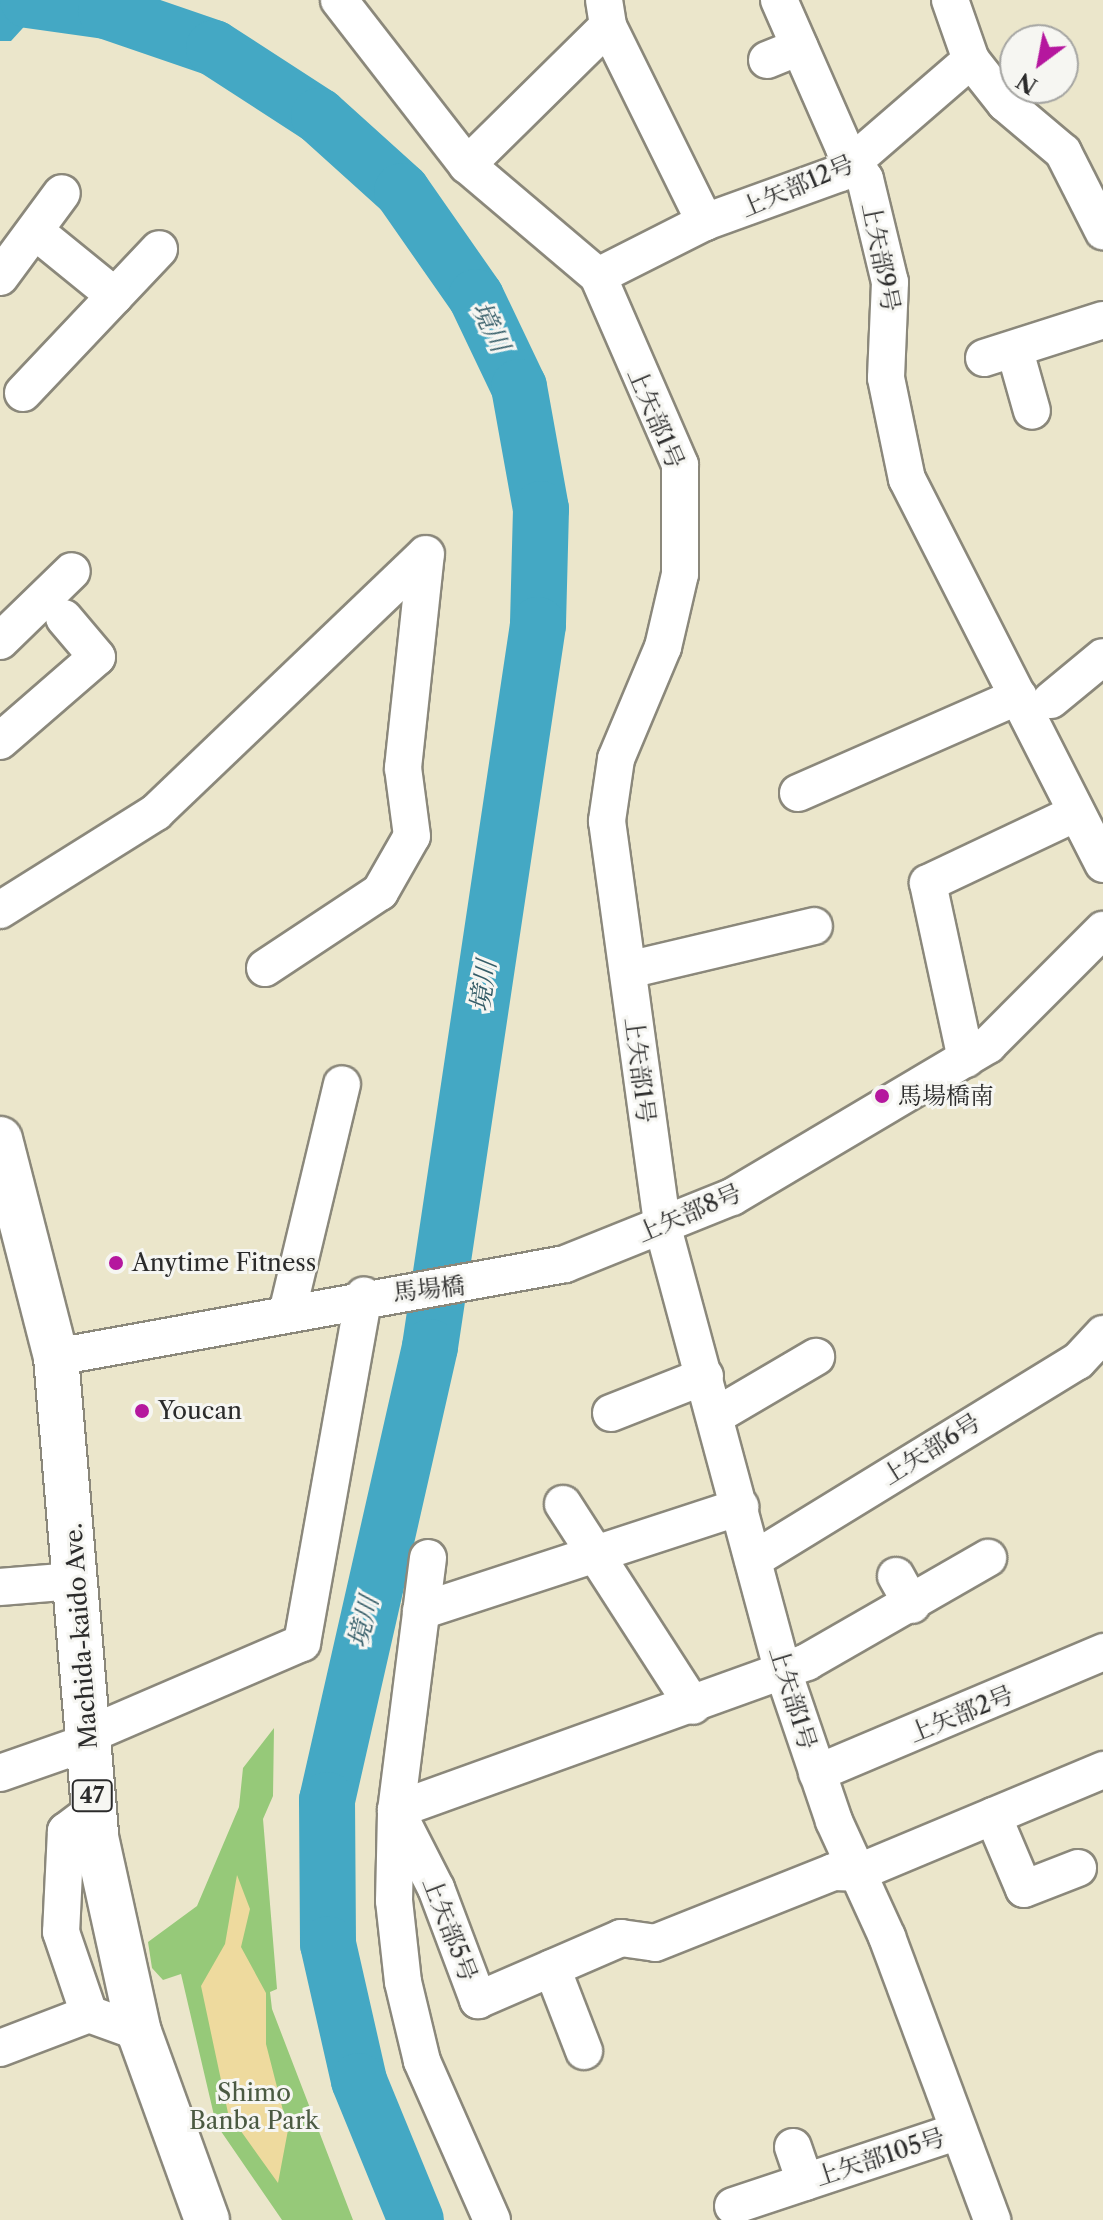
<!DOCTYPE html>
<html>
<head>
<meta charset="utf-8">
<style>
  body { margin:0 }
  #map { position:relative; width:1103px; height:2220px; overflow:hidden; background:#ebe6cb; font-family:"Libre Caslon Text","Noto Serif JP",serif }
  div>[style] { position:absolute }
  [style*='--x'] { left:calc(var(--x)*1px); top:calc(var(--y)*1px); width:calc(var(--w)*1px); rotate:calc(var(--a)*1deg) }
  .green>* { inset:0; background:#96c979 }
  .sand>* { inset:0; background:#eeda9e }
  .water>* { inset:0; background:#44a8c4 }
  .river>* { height:56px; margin:-28px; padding:0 28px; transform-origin:28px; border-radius:28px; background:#44a8c4 }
  .roads { filter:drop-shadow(2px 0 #8b887b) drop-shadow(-2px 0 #8b887b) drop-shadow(0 2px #8b887b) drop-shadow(0 -2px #8b887b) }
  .minor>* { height:36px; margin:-18px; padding:0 18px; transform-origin:18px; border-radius:18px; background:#fff }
  .major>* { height:44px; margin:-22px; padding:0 22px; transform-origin:22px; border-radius:22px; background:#fff }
  .dots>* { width:22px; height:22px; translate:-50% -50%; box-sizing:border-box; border:4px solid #f6f6f2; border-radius:50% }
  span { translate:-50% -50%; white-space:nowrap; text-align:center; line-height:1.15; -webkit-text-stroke:6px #f6f6f2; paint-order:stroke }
  .shield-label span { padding:2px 6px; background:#f6f6f2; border:2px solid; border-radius:6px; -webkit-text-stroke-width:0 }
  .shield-label { font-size:22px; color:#2b2b2b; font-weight:700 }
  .street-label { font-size:24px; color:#2b2b2b }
  .poi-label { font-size:24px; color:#2b2b2b }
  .left { translate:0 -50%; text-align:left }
  .park-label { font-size:24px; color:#4b5a42 }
  .water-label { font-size:26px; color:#355d68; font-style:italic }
  .north { position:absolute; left:999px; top:24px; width:80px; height:80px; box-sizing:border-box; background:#f6f6f2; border:2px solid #a5a5a2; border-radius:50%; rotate:212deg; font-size:22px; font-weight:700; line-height:32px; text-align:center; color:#2b2b2b }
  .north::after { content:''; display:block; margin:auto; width:28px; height:36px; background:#b5179e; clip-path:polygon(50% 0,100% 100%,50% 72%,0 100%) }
</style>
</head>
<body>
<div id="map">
  <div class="green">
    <i style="clip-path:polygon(274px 1728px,273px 1796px,263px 1819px,277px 1989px,270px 1992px,272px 2009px,353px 2220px,282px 2220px,216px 2124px,181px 1974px,163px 1980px,152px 1968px,148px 1942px,197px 1906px,239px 1807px,243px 1768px)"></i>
  </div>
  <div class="sand">
    <i style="clip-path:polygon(237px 1875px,250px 1909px,241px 1947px,266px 1993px,266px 2044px,288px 2130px,278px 2183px,228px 2113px,201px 1986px,225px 1944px)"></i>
  </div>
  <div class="water">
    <i style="clip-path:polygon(0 0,68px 0,32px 18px,11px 41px,0 41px)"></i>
  </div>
  <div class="river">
    <i style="--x:28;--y:0;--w:79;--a:8"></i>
    <i style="--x:106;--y:11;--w:114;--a:18.9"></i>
    <i style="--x:214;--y:48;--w:125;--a:32.9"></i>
    <i style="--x:319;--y:116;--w:112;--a:42.1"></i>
    <i style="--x:402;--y:191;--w:129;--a:55.1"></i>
    <i style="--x:476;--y:297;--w:100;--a:64.5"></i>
    <i style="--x:519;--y:387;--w:124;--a:79.8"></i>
    <i style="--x:541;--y:509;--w:116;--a:91.5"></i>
    <i style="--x:538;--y:625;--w:730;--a:98.51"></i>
    <i style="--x:430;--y:1347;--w:465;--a:102.8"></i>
    <i style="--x:327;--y:1800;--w:144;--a:89.6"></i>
    <i style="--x:328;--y:1944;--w:140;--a:77.2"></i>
    <i style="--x:359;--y:2081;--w:150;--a:67.7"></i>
  </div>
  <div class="roads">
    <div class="minor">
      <i style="--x:339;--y:0;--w:209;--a:52.2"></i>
      <i style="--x:467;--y:165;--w:172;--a:40.3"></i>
      <i style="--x:598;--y:276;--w:206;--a:66.5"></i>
      <i style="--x:680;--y:465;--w:109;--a:90"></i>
      <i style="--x:680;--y:574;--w:75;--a:103.1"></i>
      <i style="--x:663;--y:647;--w:121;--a:112.8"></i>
      <i style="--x:616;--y:759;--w:63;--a:98.3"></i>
      <i style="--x:607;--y:821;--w:407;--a:82.2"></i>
      <i style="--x:662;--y:1224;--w:463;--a:74.9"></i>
      <i style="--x:783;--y:1671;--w:158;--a:71.2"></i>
      <i style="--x:834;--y:1821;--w:128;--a:65.4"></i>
      <i style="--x:887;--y:1937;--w:302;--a:69.6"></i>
      <i style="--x:604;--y:0;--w:26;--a:81"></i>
      <i style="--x:608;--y:26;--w:219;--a:63.7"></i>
      <i style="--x:779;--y:0;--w:162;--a:66.3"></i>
      <i style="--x:844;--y:148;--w:37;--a:56"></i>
      <i style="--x:865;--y:179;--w:106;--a:76.4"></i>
      <i style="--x:890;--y:282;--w:96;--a:92.4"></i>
      <i style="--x:886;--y:378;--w:103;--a:78.3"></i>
      <i style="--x:907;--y:479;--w:432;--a:63"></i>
      <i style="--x:950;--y:0;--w:64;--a:70.7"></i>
      <i style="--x:971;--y:60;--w:55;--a:51.7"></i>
      <i style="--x:1005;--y:103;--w:76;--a:40.2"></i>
      <i style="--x:1063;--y:152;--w:89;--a:63.1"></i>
      <i style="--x:767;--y:60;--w:35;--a:-22"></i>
      <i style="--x:467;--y:165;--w:198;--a:-44.6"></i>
      <i style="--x:35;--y:231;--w:103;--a:39.1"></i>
      <i style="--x:598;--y:276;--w:120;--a:-26.8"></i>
      <i style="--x:705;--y:222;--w:144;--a:-19.9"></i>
      <i style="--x:840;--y:173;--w:173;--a:-40.8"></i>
      <i style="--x:0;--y:277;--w:104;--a:-53.6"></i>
      <i style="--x:1015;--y:351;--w:62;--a:74.2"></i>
      <i style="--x:984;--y:358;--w:125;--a:-17.7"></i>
      <i style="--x:23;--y:393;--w:198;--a:-46.6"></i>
      <i style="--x:0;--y:641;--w:100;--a:-44.2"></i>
      <i style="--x:1051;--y:700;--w:67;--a:-39.6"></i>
      <i style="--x:0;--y:741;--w:128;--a:-40.9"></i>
      <i style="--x:97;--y:657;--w:51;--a:-130.2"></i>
      <i style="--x:798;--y:793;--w:241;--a:-23.7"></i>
      <i style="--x:0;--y:910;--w:184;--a:-32.1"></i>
      <i style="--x:156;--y:812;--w:373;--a:-43.7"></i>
      <i style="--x:265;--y:968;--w:138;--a:-33.5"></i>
      <i style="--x:380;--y:892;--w:64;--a:-60.3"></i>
      <i style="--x:412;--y:836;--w:69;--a:-97.5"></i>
      <i style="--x:403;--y:768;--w:215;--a:-83.9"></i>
      <i style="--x:628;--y:970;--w:191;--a:-13.3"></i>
      <i style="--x:966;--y:1059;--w:180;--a:-102.2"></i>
      <i style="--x:928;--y:883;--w:164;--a:-25.3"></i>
      <i style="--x:288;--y:1309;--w:231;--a:-76.5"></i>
      <i style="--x:56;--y:1357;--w:517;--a:-10.35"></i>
      <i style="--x:565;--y:1264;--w:180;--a:-21.9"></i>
      <i style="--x:732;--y:1197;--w:298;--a:-30.7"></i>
      <i style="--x:988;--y:1045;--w:163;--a:-45"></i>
      <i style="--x:611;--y:1413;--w:101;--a:-21.5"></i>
      <i style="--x:717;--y:1415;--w:115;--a:-30.4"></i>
      <i style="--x:563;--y:1504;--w:240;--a:57.2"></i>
      <i style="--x:428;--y:1558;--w:254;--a:97.2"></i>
      <i style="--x:396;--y:1810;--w:88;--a:62.9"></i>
      <i style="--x:436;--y:1888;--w:120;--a:69.4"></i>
      <i style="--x:478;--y:2000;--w:156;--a:-23.4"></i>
      <i style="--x:621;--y:1938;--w:34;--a:8"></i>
      <i style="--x:655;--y:1943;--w:192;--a:-21.7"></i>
      <i style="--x:833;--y:1872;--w:24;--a:2"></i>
      <i style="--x:857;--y:1873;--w:267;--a:-22.7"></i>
      <i style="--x:753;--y:1560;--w:381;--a:-31.5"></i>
      <i style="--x:1078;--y:1361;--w:37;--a:-47"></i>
      <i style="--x:896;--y:1576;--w:33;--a:61"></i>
      <i style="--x:0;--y:1587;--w:75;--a:-4.6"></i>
      <i style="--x:421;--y:1611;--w:336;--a:-18.1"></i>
      <i style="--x:88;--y:1735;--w:233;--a:-23.3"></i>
      <i style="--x:302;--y:1643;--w:353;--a:-79.9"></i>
      <i style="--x:0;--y:1773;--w:94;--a:-19.2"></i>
      <i style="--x:817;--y:1773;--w:311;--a:-22.9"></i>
      <i style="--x:93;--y:1811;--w:34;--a:143"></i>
      <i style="--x:66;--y:1831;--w:101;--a:92.8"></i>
      <i style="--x:61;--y:1932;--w:87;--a:71.1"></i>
      <i style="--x:89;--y:2014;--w:53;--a:19.8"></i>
      <i style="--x:993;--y:1816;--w:79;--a:67"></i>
      <i style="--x:1024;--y:1889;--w:58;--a:-21.3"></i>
      <i style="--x:552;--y:1968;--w:89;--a:68.9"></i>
      <i style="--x:0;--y:2048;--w:95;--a:-20.9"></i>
      <i style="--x:793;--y:2147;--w:37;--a:71"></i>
      <i style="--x:733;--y:2206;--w:235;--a:-18.4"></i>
      <i style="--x:492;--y:2220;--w:174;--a:-113.8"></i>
      <i style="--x:422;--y:2061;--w:81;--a:-103.5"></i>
      <i style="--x:403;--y:1982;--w:81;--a:-96.3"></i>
      <i style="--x:394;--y:1901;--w:91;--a:-88.7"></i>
      <i style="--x:396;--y:1810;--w:437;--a:-19.8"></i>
      <i style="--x:807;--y:1662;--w:209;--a:-29.9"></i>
    </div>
    <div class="major">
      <i style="--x:0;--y:1139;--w:225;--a:75.6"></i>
      <i style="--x:56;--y:1357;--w:482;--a:85.2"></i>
      <i style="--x:96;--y:1837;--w:200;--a:77.6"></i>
      <i style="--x:139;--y:2032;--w:200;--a:70.1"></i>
    </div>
  </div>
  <div class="dots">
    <i style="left:882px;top:1096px;background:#b5179e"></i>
    <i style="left:116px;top:1263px;background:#b5179e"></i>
    <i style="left:142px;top:1411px;background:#b5179e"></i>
  </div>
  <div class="shield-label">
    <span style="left:92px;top:1796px">47</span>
  </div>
  <div class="street-label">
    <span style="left:797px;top:186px;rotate:-23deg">上矢部12号</span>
    <span style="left:881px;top:257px;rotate:79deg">上矢部9号</span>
    <span style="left:656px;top:418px;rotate:67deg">上矢部1号</span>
    <span style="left:640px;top:1070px;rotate:83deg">上矢部1号</span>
    <span style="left:689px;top:1213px;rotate:-23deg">上矢部8号</span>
    <span style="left:429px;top:1289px;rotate:-6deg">馬場橋</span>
    <span style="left:931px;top:1449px;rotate:-32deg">上矢部6号</span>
    <span style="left:81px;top:1636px;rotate:-94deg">Machida-kaido Ave.</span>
    <span style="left:793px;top:1698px;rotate:73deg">上矢部1号</span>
    <span style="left:961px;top:1714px;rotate:-22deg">上矢部2号</span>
    <span style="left:450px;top:1929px;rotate:69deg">上矢部5号</span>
    <span style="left:880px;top:2157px;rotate:-18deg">上矢部105号</span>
  </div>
  <div class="poi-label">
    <span class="left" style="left:898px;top:1096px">馬場橋南</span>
    <span class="left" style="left:132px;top:1263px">Anytime Fitness</span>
    <span class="left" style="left:158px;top:1411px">Youcan</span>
  </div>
  <div class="park-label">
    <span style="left:254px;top:2107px">Shimo<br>Banba Park</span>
  </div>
  <div class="water-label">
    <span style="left:490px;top:327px;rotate:64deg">境川</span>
    <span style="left:484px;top:986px;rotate:-82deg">境川</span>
    <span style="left:364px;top:1622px;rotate:-76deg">境川</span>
  </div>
  <div class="north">N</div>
</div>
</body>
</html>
